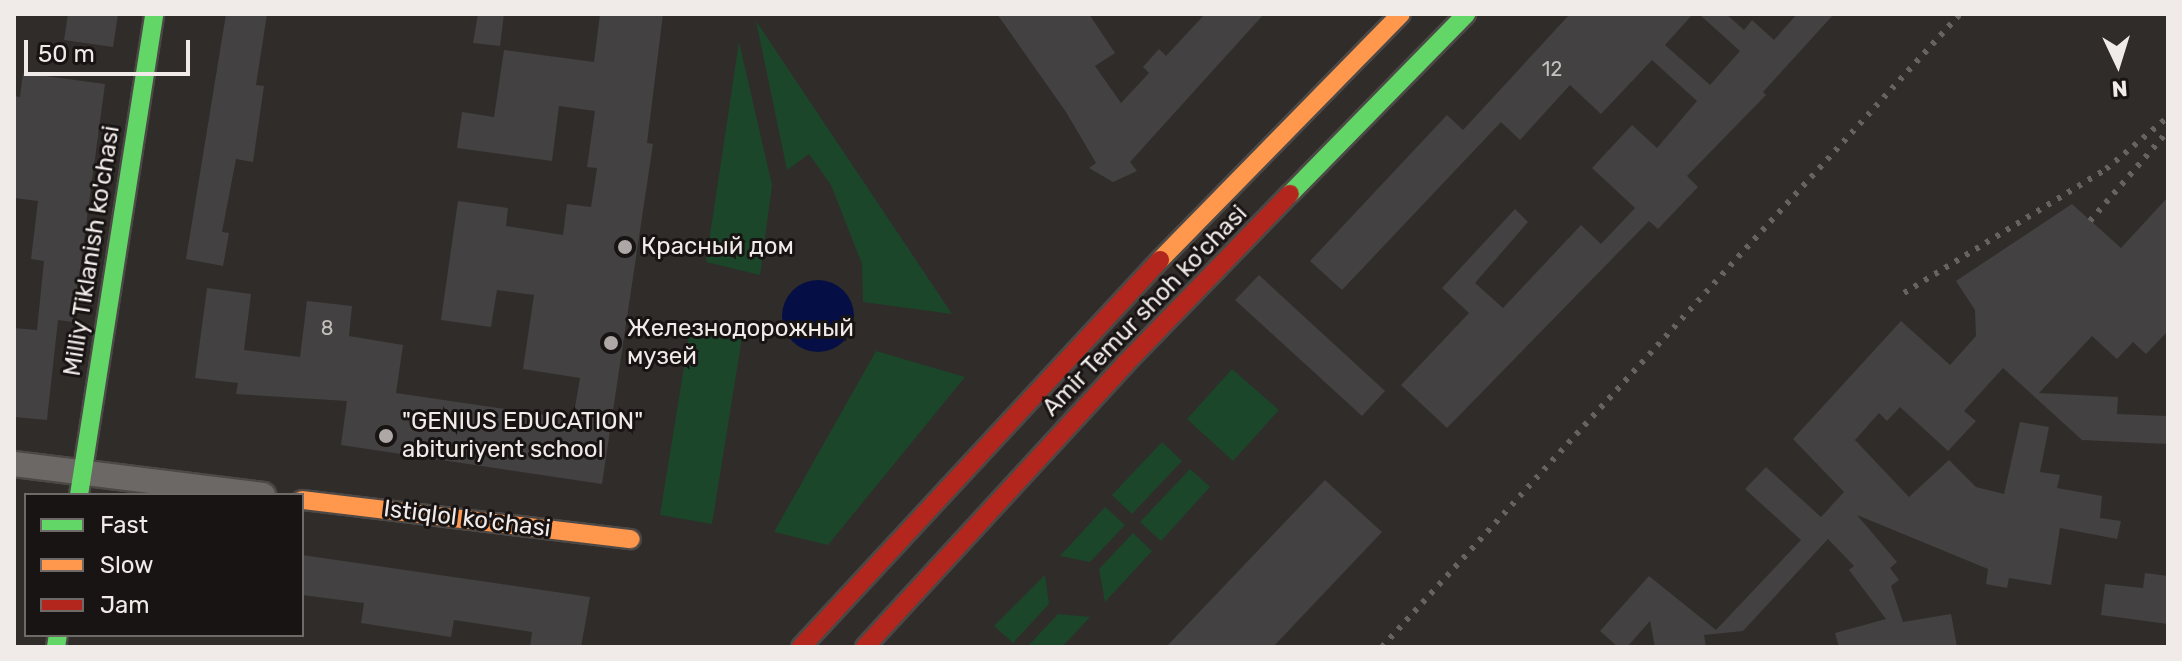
<!DOCTYPE html>
<html>
<head>
<meta charset="utf-8">
<style>
  body { margin:0 }
  #map { position:relative; width:2182px; height:661px; overflow:hidden; background:#302c2a; font-family:Rubik,sans-serif }
  div>[style] { position:absolute }
  [style*='--x'] { left:calc(var(--x)*1px); top:calc(var(--y)*1px); width:calc(var(--w)*1px); rotate:calc(var(--a)*1deg) }
  .green>* { inset:0; background:#1b462a }
  .water>* { inset:0; background:#050f45 }
  .round { border-radius:50% }
  .building>* { inset:0; background:#434141 }
  .roads { filter:drop-shadow(2px 0 #4b4846) drop-shadow(-2px 0 #4b4846) drop-shadow(0 2px #4b4846) drop-shadow(0 -2px #4b4846) }
  .street>* { height:24px; margin:-12px; padding:0 12px; transform-origin:12px; border-radius:12px; background:#6c6866 }
  .fast>* { height:18px; margin:-9px; padding:0 9px; transform-origin:9px; border-radius:9px; background:#63d668 }
  .slow>* { height:18px; margin:-9px; padding:0 9px; transform-origin:9px; border-radius:9px; background:#ff974d }
  .jam>* { height:18px; margin:-9px; padding:0 9px; transform-origin:9px; border-radius:9px; background:#b3261e }
  .rail>* { height:6px; margin-top:-3px; transform-origin:0; background:repeating-linear-gradient(90deg,#676361 0 4px,transparent 0 12px) }
  .dots>* { width:22px; height:22px; translate:-50% -50%; box-sizing:border-box; border:4px solid #181413; border-radius:50% }
  span { translate:-50% -50%; white-space:nowrap; text-align:center; line-height:1.15; -webkit-text-stroke:6px #181413; paint-order:stroke }
  .number-label { font-size:20px; color:#c5c0be }
  .number-label span { -webkit-text-stroke-width:0 }
  .poi-label { font-size:24px; color:#f0eae8 }
  .left { translate:0 -50%; text-align:left }
  .street-label { font-size:24px; color:#f0eae8 }
  .frame { position:absolute; inset:0; border:16px solid #f0eae8; pointer-events:none }
  .legend { position:absolute; left:24px; top:493px; width:280px; height:144px; box-sizing:border-box; background:#181413; border:2px solid #6e6a68; margin:0; padding:10px 14px; list-style:none; font-size:24px; color:#f0eae8 }
  .legend li { display:flex; align-items:center; gap:16px; height:40px }
  .legend b { width:40px; border:2px solid #6e6a68 }
  .north { position:absolute; left:2078px; top:24px; width:80px; height:80px; -webkit-text-stroke:6px #181413; paint-order:stroke; rotate:176deg; font-size:22px; font-weight:700; line-height:32px; text-align:center; color:#f0eae8 }
  .north::after { content:''; display:block; margin:auto; width:28px; height:36px; background:#f0eae8; clip-path:polygon(50% 0,100% 100%,50% 72%,0 100%) }
  .scale { position:absolute; left:24px; top:40px; width:166px; height:36px; box-sizing:border-box; border:4px solid #f0eae8; border-top:0; padding-left:10px; font-size:24px; line-height:28px; white-space:nowrap; color:#f0eae8; -webkit-text-stroke:6px #181413; paint-order:stroke }
</style>
</head>
<body>
<div id="map">
  <div class="green">
    <i style="clip-path:polygon(756px 21px,952px 314px,863px 302px,862px 264px,831px 185px,809px 154px,787px 170px)"></i>
    <i style="clip-path:polygon(739px 42px,772px 185px,760px 275px,706px 262px)"></i>
    <i style="clip-path:polygon(690px 330px,742px 338px,712px 524px,660px 515px)"></i>
    <i style="clip-path:polygon(876px 351px,965px 377px,828px 545px,774px 532px)"></i>
    <i style="clip-path:polygon(1232px 369px,1279px 410px,1233px 461px,1187px 419px)"></i>
    <i style="clip-path:polygon(1162px 442px,1182px 461px,1132px 514px,1112px 495px)"></i>
    <i style="clip-path:polygon(1190px 469px,1210px 487px,1161px 541px,1140px 522px)"></i>
    <i style="clip-path:polygon(1105px 507px,1125px 525px,1090px 562px,1060px 556px)"></i>
    <i style="clip-path:polygon(1133px 533px,1152px 551px,1105px 602px,1099px 569px)"></i>
    <i style="clip-path:polygon(1045px 575px,1049px 604px,1013px 643px,994px 626px)"></i>
    <i style="clip-path:polygon(1058px 614px,1090px 617px,1062px 647px,1027px 647px)"></i>
  </div>
  <div class="water">
    <i class="round" style="left:782px;top:280px;width:72px;height:72px"></i>
  </div>
  <div class="building">
    <i style="clip-path:polygon(68px 14px,118px 14px,113px 47px,64px 40px)"></i>
    <i style="clip-path:polygon(226px 14px,267px 14px,256px 85px,264px 86px,253px 162px,236px 159px,222px 232px,229px 233px,223px 266px,186px 259px)"></i>
    <i style="clip-path:polygon(478px 14px,504px 14px,500px 46px,473px 43px)"></i>
    <i style="clip-path:polygon(600px 14px,663px 14px,647px 143px,653px 144px,602px 484px,341px 445px,347px 401px,236px 394px,238px 383px,195px 378px,207px 288px,251px 294px,244px 350px,300px 357px,307px 301px,352px 306px,349px 336px,403px 345px,396px 393px,573px 419px,580px 378px,523px 369px,534px 295px,497px 290px,491px 327px,441px 320px,458px 201px,508px 208px,506px 226px,563px 235px,567px 204px,591px 207px,597px 168px,587px 167px,595px 111px,559px 106px,552px 161px,457px 148px,462px 112px,494px 117px,504px 50px,594px 62px)"></i>
    <i style="clip-path:polygon(997px 14px,1089px 14px,1115px 53px,1095px 66px,1121px 103px,1149px 73px,1143px 67px,1159px 49px,1166px 56px,1205px 14px,1264px 14px,1130px 162px,1137px 171px,1113px 182px,1089px 168px,1096px 163px,1066px 112px)"></i>
    <i style="clip-path:polygon(1570px 14px,1693px 14px,1665px 45px,1710px 85px,1740px 51px,1699px 14px,1726px 14px,1744px 30px,1752px 20px,1774px 40px,1797px 14px,1834px 14px,1763px 92px,1766px 95px,1687px 176px,1698px 187px,1658px 229px,1649px 221px,1447px 428px,1401px 385px,1469px 313px,1442px 288px,1515px 209px,1528px 222px,1475px 283px,1503px 308px,1581px 225px,1601px 244px,1635px 208px,1592px 168px,1632px 125px,1657px 148px,1697px 101px,1652px 60px,1601px 114px,1570px 85px,1520px 140px,1501px 122px,1342px 290px,1310px 261px,1447px 115px,1463px 130px)"></i>
    <i style="clip-path:polygon(23px 73px,105px 84px,73px 322px,58px 320px,47px 420px,14px 417px,14px 328px,37px 330px,44px 261px,31px 259px,38px 201px,14px 198px,14px 96px,20px 97px)"></i>
    <i style="clip-path:polygon(2168px 197px,2168px 331px,2146px 354px,2133px 342px,2117px 359px,2092px 336px,2039px 393px,2118px 397px,2117px 414px,2168px 416px,2168px 444px,2082px 440px,2003px 368px,1964px 411px,1976px 421px,1948px 451px,1900px 407px,1887px 421px,1879px 413px,1855px 440px,1909px 497px,1949px 460px,1976px 487px,2004px 494px,2020px 422px,2049px 427px,2040px 472px,2060px 475px,2057px 488px,2102px 496px,2100px 518px,2121px 521px,2117px 539px,2060px 528px,2051px 585px,2009px 578px,2007px 588px,1986px 584px,1988px 569px,1857px 515px,1897px 562px,1890px 568px,1899px 580px,1891px 586px,1903px 622px,1951px 614px,1957px 647px,1839px 647px,1835px 633px,1886px 619px,1849px 570px,1854px 566px,1828px 539px,1743px 631px,1704px 635px,1706px 647px,1655px 647px,1650px 621px,1627px 647px,1618px 647px,1600px 631px,1649px 576px,1716px 630px,1801px 540px,1745px 489px,1766px 467px,1821px 517px,1844px 492px,1793px 439px,1901px 321px,1950px 365px,1976px 336px,1975px 310px,1956px 281px,2072px 204px,2121px 248px)"></i>
    <i style="clip-path:polygon(1259px 275px,1385px 391px,1362px 416px,1235px 300px)"></i>
    <i style="clip-path:polygon(1325px 480px,1382px 532px,1273px 647px,1166px 647px)"></i>
    <i style="clip-path:polygon(302px 555px,590px 597px,581px 647px,530px 647px,532px 632px,454px 620px,451px 637px,361px 623px,364px 603px,302px 595px)"></i>
    <i style="clip-path:polygon(2145px 573px,2168px 576px,2168px 624px,2101px 615px,2105px 584px,2143px 588px)"></i>
  </div>
  <div class="roads">
    <div class="street">
      <i style="--x:14;--y:464;--w:251;--a:7.1"></i>
    </div>
    <div class="fast">
      <i style="--x:1290;--y:194;--w:252;--a:-45.6"></i>
      <i style="--x:79;--y:495;--w:487;--a:-81.1"></i>
      <i style="--x:56;--y:647;--w:12;--a:-81"></i>
    </div>
    <div class="slow">
      <i style="--x:1160;--y:260;--w:344;--a:-45.6"></i>
      <i style="--x:302;--y:500;--w:331;--a:6.8"></i>
    </div>
    <div class="jam">
      <i style="--x:801;--y:647;--w:528;--a:-47.15"></i>
      <i style="--x:865;--y:647;--w:384;--a:-47.4"></i>
      <i style="--x:1125;--y:364;--w:237;--a:-45.9"></i>
    </div>
  </div>
  <div class="rail">
    <i style="--x:2090;--y:221;--w:119;--a:-49.1"></i>
    <i style="--x:1904;--y:293;--w:237;--a:-31.5"></i>
    <i style="--x:2106;--y:169;--w:81;--a:-40"></i>
    <i style="--x:1382;--y:647;--w:857;--a:-47.6"></i>
  </div>
  <div class="dots">
    <i style="left:625px;top:247px;background:#ada8a6"></i>
    <i style="left:611px;top:343px;background:#ada8a6"></i>
    <i style="left:386px;top:436px;background:#ada8a6"></i>
  </div>
  <div class="number-label">
    <span style="left:1552px;top:69px">12</span>
    <span style="left:327px;top:328px">8</span>
  </div>
  <div class="poi-label">
    <span class="left" style="left:641px;top:247px">Красный дом</span>
    <span class="left" style="left:627px;top:343px">Железнодорожный<br>музей</span>
    <span class="left" style="left:402px;top:436px">"GENIUS EDUCATION"<br>abituriyent school</span>
  </div>
  <div class="street-label">
    <span style="left:92px;top:251px;rotate:-81deg">Milliy Tiklanish ko'chasi</span>
    <span style="left:1145px;top:311px;rotate:-46deg">Amir Temur shoh ko'chasi</span>
    <span style="left:467px;top:519px;rotate:7deg">Istiqlol ko'chasi</span>
  </div>
  <div class="frame"></div>
  <ul class="legend">
  <li><b style="height:10px;background:#63d668"></b>Fast</li>
  <li><b style="height:10px;background:#ff974d"></b>Slow</li>
  <li><b style="height:10px;background:#b3261e"></b>Jam</li>
  </ul>
  <div class="north">N</div>
  <div class="scale">50 m</div>
</div>
</body>
</html>
